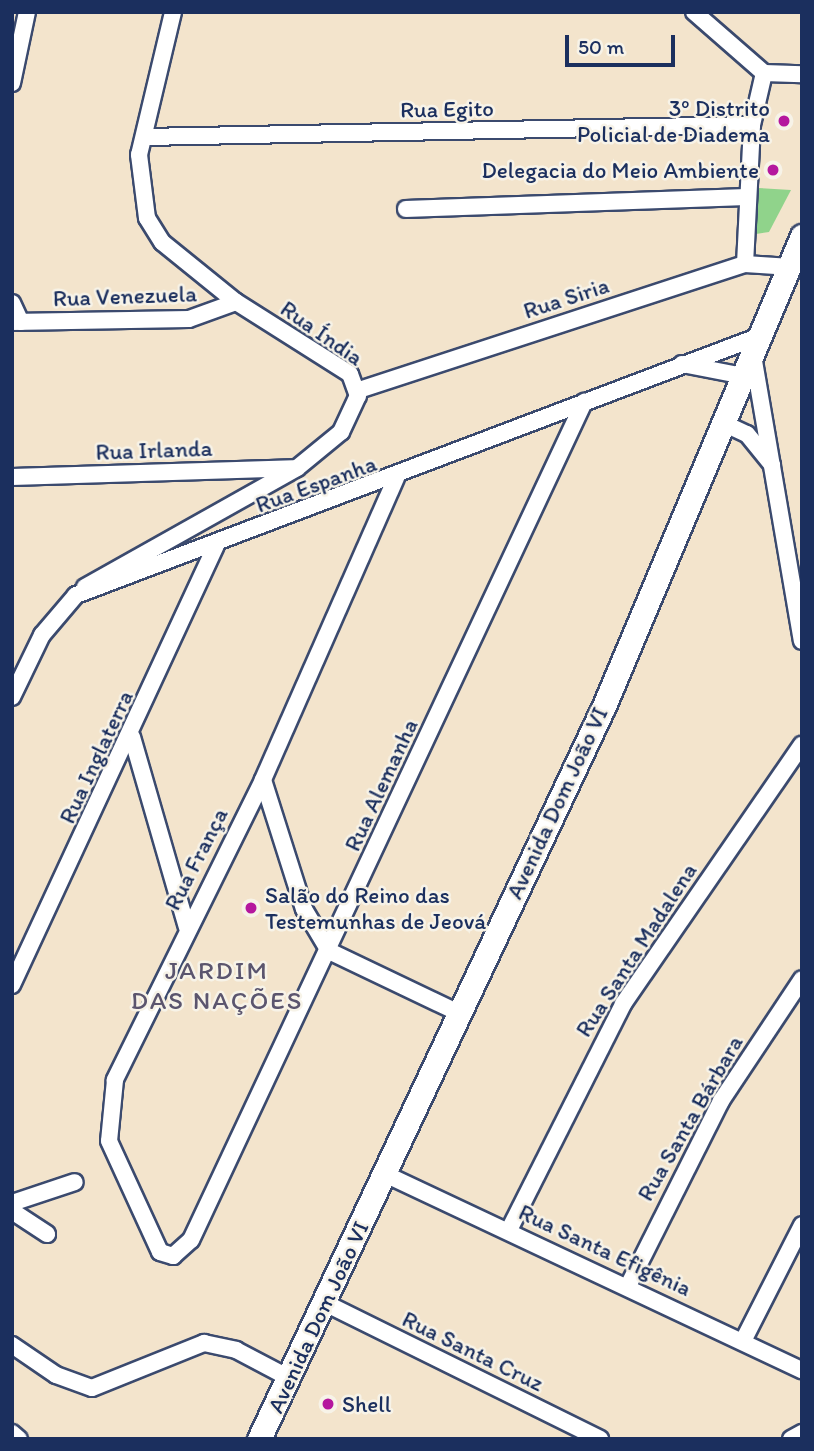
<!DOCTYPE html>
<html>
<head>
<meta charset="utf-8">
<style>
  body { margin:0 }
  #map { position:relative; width:814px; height:1451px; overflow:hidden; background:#f3e4cc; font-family:Itim,sans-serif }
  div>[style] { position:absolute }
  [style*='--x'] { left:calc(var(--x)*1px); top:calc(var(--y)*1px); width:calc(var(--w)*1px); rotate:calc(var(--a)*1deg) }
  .green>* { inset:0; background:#90d38b }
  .roads { filter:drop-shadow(2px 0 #3b4a6e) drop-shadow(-2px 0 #3b4a6e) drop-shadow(0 2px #3b4a6e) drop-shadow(0 -2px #3b4a6e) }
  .street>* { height:16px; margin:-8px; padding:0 8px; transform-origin:8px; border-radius:8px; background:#fff }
  .secondary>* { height:23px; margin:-11.5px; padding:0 11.5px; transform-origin:11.5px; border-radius:11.5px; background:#fff }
  .dots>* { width:19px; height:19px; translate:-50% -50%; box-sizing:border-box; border:4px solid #f7f3e8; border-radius:50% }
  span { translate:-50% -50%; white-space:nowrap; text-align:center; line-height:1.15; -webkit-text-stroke:5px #f7f3e8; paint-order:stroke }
  .poi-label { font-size:23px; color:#1b2f5e }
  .right { translate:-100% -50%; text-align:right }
  .left { translate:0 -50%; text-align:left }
  .street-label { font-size:23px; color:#1b2f5e }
  .quarter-label { font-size:26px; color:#5b556e; letter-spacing:2px }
  .frame { position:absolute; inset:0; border:14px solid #1b2f5e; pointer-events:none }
  .scale { position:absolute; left:565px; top:35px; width:110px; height:32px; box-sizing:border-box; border:4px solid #1b2f5e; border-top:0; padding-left:9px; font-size:21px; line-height:24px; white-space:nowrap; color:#1b2f5e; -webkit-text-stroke:5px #f7f3e8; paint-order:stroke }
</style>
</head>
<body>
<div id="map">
  <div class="green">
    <i style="clip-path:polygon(758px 188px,791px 190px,769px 232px,756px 234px)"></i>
  </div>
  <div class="roads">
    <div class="street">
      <i style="--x:694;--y:12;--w:93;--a:41.1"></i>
      <i style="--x:764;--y:73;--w:38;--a:2"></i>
      <i style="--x:12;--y:83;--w:73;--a:-78.1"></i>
      <i style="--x:144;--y:137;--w:608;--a:-1.13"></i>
      <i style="--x:406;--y:209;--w:340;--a:-2"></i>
      <i style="--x:745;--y:264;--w:139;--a:-87.1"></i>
      <i style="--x:752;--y:125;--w:53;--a:-77"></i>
      <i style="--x:12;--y:303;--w:21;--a:65"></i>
      <i style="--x:12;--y:322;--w:177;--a:-1"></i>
      <i style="--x:189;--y:319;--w:50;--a:-19.9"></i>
      <i style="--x:753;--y:355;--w:290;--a:80.3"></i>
      <i style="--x:682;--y:364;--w:63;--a:11"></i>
      <i style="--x:359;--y:390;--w:406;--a:-18.1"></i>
      <i style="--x:745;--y:264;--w:46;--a:3.7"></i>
      <i style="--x:723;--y:423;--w:26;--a:25"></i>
      <i style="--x:747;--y:434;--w:40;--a:51"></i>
      <i style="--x:12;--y:477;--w:281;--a:-1.8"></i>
      <i style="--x:396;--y:478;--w:330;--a:113.8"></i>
      <i style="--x:263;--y:780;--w:335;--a:116.3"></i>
      <i style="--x:115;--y:1080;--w:61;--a:95.6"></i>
      <i style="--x:109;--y:1141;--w:122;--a:65.3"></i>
      <i style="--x:160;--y:1252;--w:14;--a:17"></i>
      <i style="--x:173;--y:1256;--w:24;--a:-42"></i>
      <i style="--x:191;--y:1240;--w:926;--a:-64.87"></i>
      <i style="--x:85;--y:587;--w:243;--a:-29.3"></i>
      <i style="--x:297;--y:468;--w:57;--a:-39.3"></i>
      <i style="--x:341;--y:432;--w:40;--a:-65"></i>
      <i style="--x:358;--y:396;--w:23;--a:-110"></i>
      <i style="--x:350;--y:374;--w:135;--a:-147.7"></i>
      <i style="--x:236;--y:302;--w:95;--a:-141"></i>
      <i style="--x:162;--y:242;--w:28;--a:-122"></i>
      <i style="--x:147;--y:218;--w:64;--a:-97.2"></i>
      <i style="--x:139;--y:155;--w:147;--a:-76.6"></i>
      <i style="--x:12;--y:697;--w:69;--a:-64.2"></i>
      <i style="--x:42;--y:635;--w:52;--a:-49.6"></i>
      <i style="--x:76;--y:595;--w:731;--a:-20.74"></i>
      <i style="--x:132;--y:737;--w:198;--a:73.9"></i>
      <i style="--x:263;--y:780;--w:135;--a:72.4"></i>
      <i style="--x:304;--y:909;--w:49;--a:59.2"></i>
      <i style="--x:329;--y:951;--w:142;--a:25.5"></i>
      <i style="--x:12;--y:985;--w:484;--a:-65.1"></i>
      <i style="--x:387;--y:1175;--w:459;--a:25.2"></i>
      <i style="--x:12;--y:1203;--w:66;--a:-18.4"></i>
      <i style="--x:12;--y:1211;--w:42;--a:33.3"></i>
      <i style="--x:509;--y:1230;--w:253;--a:-63.2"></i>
      <i style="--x:623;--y:1004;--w:315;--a:-55.4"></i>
      <i style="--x:628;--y:1286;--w:207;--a:-63.3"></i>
      <i style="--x:721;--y:1101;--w:146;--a:-56.4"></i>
      <i style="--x:325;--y:1303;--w:307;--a:26.3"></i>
      <i style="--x:743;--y:1341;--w:130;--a:-63"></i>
      <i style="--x:12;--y:1345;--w:53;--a:34.3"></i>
      <i style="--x:56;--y:1375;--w:38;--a:20"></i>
      <i style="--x:92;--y:1388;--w:121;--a:-21.9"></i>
      <i style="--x:204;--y:1343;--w:33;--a:12"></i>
      <i style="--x:236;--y:1350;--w:62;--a:27.8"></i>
      <i style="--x:12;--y:1433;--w:9;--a:41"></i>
      <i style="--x:791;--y:1439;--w:13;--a:-29"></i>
    </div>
    <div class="secondary">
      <i style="--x:259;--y:1439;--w:810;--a:-64.8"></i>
      <i style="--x:604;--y:706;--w:510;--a:-67.16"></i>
    </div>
  </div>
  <div class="dots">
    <i style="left:784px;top:121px;background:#b5179e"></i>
    <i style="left:773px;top:170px;background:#b5179e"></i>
    <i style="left:251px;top:908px;background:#b5179e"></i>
    <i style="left:328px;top:1404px;background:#b5179e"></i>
  </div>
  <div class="poi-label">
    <span class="right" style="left:770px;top:121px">3º Distrito<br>Policial de Diadema</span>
    <span class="right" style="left:759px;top:170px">Delegacia do Meio Ambiente</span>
    <span class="left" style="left:265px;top:908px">Salão do Reino das<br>Testemunhas de Jeová</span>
    <span class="left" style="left:342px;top:1404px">Shell</span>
  </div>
  <div class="street-label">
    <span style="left:447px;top:109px;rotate:-1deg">Rua Egito</span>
    <span style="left:125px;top:296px;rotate:-2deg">Rua Venezuela</span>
    <span style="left:566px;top:298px;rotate:-18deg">Rua Siria</span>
    <span style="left:322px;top:333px;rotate:35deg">Rua Índia</span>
    <span style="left:154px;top:450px;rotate:-2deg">Rua Irlanda</span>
    <span style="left:316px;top:484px;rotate:-20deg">Rua Espanha</span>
    <span style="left:96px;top:757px;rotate:-65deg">Rua Inglaterra</span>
    <span style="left:381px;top:785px;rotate:-65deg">Rua Alemanha</span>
    <span style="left:557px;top:803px;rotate:-65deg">Avenida Dom João VI</span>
    <span style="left:196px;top:859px;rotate:-63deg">Rua França</span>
    <span style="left:636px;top:950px;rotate:-57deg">Rua Santa Madalena</span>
    <span style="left:690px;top:1118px;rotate:-60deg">Rua Santa Bárbara</span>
    <span style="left:605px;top:1250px;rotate:25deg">Rua Santa Efigênia</span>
    <span style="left:318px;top:1317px;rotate:-65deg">Avenida Dom João VI</span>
    <span style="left:473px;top:1351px;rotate:26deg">Rua Santa Cruz</span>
  </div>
  <div class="quarter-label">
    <span style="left:217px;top:986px">JARDIM<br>DAS NAÇÕES</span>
  </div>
  <div class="frame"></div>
  <div class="scale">50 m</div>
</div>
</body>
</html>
